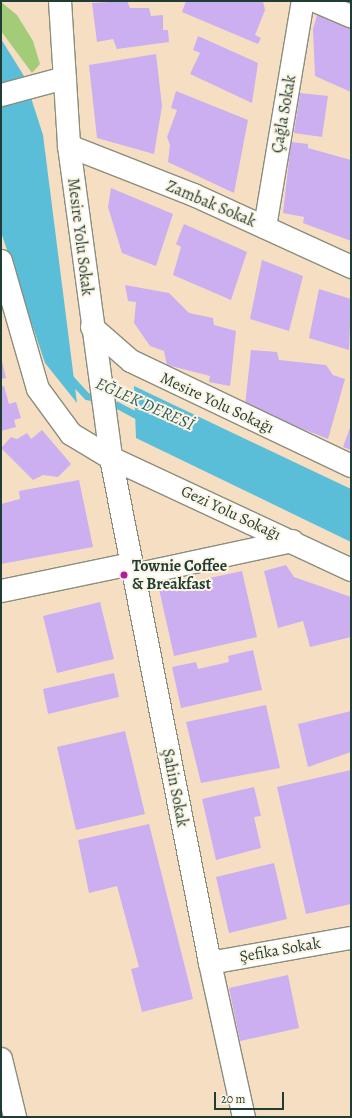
<!DOCTYPE html>
<html>
<head>
<meta charset="utf-8">
<style>
  body { margin:0 }
  #map { position:relative; width:352px; height:1118px; overflow:hidden; background:#f6dec3; font-family:Alegreya,serif }
  div>[style] { position:absolute }
  [style*='--x'] { left:calc(var(--x)*1px); top:calc(var(--y)*1px); width:calc(var(--w)*1px); rotate:calc(var(--a)*1deg) }
  .green>* { inset:0; background:#a2cc78 }
  .water>* { inset:0; background:#5abed8 }
  .stream>* { height:7px; margin:-3.5px; padding:0 3.5px; transform-origin:3.5px; border-radius:3.5px; background:#5abed8 }
  .building>* { inset:0; background:#cbaff1 }
  .roads { filter:drop-shadow(1px 0 #8a8e7c) drop-shadow(-1px 0 #8a8e7c) drop-shadow(0 1px #8a8e7c) drop-shadow(0 -1px #8a8e7c) }
  .minor>* { height:22px; margin:-11px; padding:0 11px; transform-origin:11px; border-radius:11px; background:#fff }
  .dots>* { width:11px; height:11px; translate:-50% -50%; box-sizing:border-box; border:2px solid #fcf5e5; border-radius:50% }
  span { translate:-50% -50%; white-space:nowrap; text-align:center; line-height:1.15; -webkit-text-stroke:4px #fcf5e5; paint-order:stroke }
  .street-label { font-size:16px; color:#1f3d34 }
  .poi-label { font-size:16px; color:#1f3d34; font-weight:700 }
  .left { translate:0 -50%; text-align:left }
  .water-label { font-size:17px; color:#2e5d5d; font-style:italic }
  .frame { position:absolute; inset:0; border:2px solid #1f3d34; pointer-events:none }
  .scale { position:absolute; left:214px; top:1092px; width:70px; height:18px; box-sizing:border-box; border:2px solid #1f3d34; border-top:0; padding-left:5px; font-size:12px; line-height:14px; white-space:nowrap; color:#1f3d34; -webkit-text-stroke:3px #fcf5e5; paint-order:stroke }
</style>
</head>
<body>
<div id="map">
  <div class="green">
    <i style="clip-path:polygon(1px 2px,17px 15px,33px 41px,40px 64px,32px 73px,1px 31px)"></i>
  </div>
  <div class="water">
    <i style="clip-path:polygon(1px 39px,24px 76px,43px 135px,77px 403px,45px 363px,1px 232px)"></i>
    <i style="clip-path:polygon(134px 386px,351px 489px,351px 542px,136px 438px)"></i>
  </div>
  <div class="stream">
    <i style="--x:69;--y:377;--w:26;--a:47"></i>
    <i style="--x:87;--y:396;--w:31;--a:17"></i>
    <i style="--x:117;--y:405;--w:27;--a:28"></i>
  </div>
  <div class="building">
    <i style="clip-path:polygon(127px 1px,130px 8px,149px 8px,151px 16px,163px 15px,163px 30px,168px 30px,169px 42px,117px 49px,113px 39px,97px 42px,92px 3px)"></i>
    <i style="clip-path:polygon(186px 1px,263px 1px,265px 10px,255px 35px,261px 38px,258px 44px,182px 12px)"></i>
    <i style="clip-path:polygon(318px 12px,351px 27px,351px 92px,315px 76px,313px 29px)"></i>
    <i style="clip-path:polygon(198px 36px,258px 63px,252px 103px,190px 74px,200px 53px,193px 50px)"></i>
    <i style="clip-path:polygon(156px 54px,162px 106px,154px 154px,97px 138px,89px 65px)"></i>
    <i style="clip-path:polygon(176px 91px,248px 120px,234px 193px,168px 162px,170px 145px,167px 137px,177px 110px,171px 108px)"></i>
    <i style="clip-path:polygon(300px 93px,328px 96px,322px 137px,294px 133px)"></i>
    <i style="clip-path:polygon(291px 142px,308px 144px,308px 148px,351px 160px,351px 241px,303px 223px,304px 217px,283px 213px)"></i>
    <i style="clip-path:polygon(111px 188px,173px 214px,156px 266px,122px 253px,108px 207px)"></i>
    <i style="clip-path:polygon(184px 224px,247px 252px,231px 300px,173px 275px,181px 247px,176px 244px)"></i>
    <i style="clip-path:polygon(262px 260px,303px 276px,289px 331px,250px 319px)"></i>
    <i style="clip-path:polygon(125px 285px,169px 293px,189px 313px,213px 318px,214px 325px,236px 331px,230px 386px,209px 382px,210px 376px,167px 365px,164px 351px,150px 346px,134px 323px,136px 302px,128px 301px)"></i>
    <i style="clip-path:polygon(319px 289px,351px 299px,349px 350px,309px 338px)"></i>
    <i style="clip-path:polygon(251px 350px,277px 352px,279px 360px,326px 365px,333px 375px,345px 379px,328px 439px,245px 406px)"></i>
    <i style="clip-path:polygon(1px 357px,6px 378px,1px 379px)"></i>
    <i style="clip-path:polygon(4px 386px,9px 404px,16px 402px,21px 418px,14px 420px,16px 427px,1px 431px,1px 387px)"></i>
    <i style="clip-path:polygon(351px 425px,351px 450px,343px 447px)"></i>
    <i style="clip-path:polygon(42px 430px,71px 464px,58px 477px,43px 475px,33px 480px,1px 448px,11px 437px,17px 439px,27px 433px,31px 439px)"></i>
    <i style="clip-path:polygon(79px 480px,93px 547px,1px 564px,1px 504px,20px 499px,19px 491px)"></i>
    <i style="clip-path:polygon(286px 565px,294px 577px,351px 597px,351px 637px,310px 647px,303px 621px,278px 628px,264px 571px)"></i>
    <i style="clip-path:polygon(242px 571px,257px 637px,174px 656px,159px 589px)"></i>
    <i style="clip-path:polygon(100px 602px,114px 659px,57px 673px,43px 616px)"></i>
    <i style="clip-path:polygon(253px 650px,262px 690px,181px 708px,172px 667px,196px 662px,198px 669px,229px 662px,228px 656px)"></i>
    <i style="clip-path:polygon(114px 673px,119px 697px,48px 714px,43px 689px)"></i>
    <i style="clip-path:polygon(266px 705px,280px 768px,201px 783px,186px 722px)"></i>
    <i style="clip-path:polygon(351px 711px,351px 752px,308px 767px,298px 724px)"></i>
    <i style="clip-path:polygon(125px 731px,145px 814px,76px 830px,57px 747px)"></i>
    <i style="clip-path:polygon(351px 770px,351px 904px,306px 914px,277px 787px)"></i>
    <i style="clip-path:polygon(254px 787px,261px 816px,254px 817px,261px 848px,216px 860px,202px 799px)"></i>
    <i style="clip-path:polygon(149px 824px,193px 999px,142px 1012px,131px 969px,139px 967px,117px 886px,89px 893px,78px 840px)"></i>
    <i style="clip-path:polygon(274px 863px,287px 919px,229px 933px,216px 877px)"></i>
    <i style="clip-path:polygon(288px 975px,299px 1028px,240px 1041px,229px 988px)"></i>
  </div>
  <div class="roads">
    <div class="minor">
      <i style="--x:60;--y:1;--w:145;--a:86.4"></i>
      <i style="--x:69;--y:146;--w:315;--a:82.3"></i>
      <i style="--x:111;--y:458;--w:515;--a:78.91"></i>
      <i style="--x:210;--y:963;--w:158;--a:77.6"></i>
      <i style="--x:315;--y:1;--w:39;--a:23"></i>
      <i style="--x:1;--y:95;--w:66;--a:-14.9"></i>
      <i style="--x:69;--y:146;--w:134;--a:21.4"></i>
      <i style="--x:194;--y:195;--w:173;--a:24.6"></i>
      <i style="--x:265;--y:227;--w:229;--a:-80.5"></i>
      <i style="--x:1;--y:261;--w:133;--a:73.9"></i>
      <i style="--x:38;--y:389;--w:56;--a:53.7"></i>
      <i style="--x:71;--y:434;--w:47;--a:31"></i>
      <i style="--x:111;--y:458;--w:265;--a:25"></i>
      <i style="--x:92;--y:327;--w:52;--a:41.1"></i>
      <i style="--x:131;--y:361;--w:244;--a:25.5"></i>
      <i style="--x:134;--y:575;--w:162;--a:-12.1"></i>
      <i style="--x:1;--y:591;--w:133;--a:-11.7"></i>
      <i style="--x:210;--y:963;--w:143;--a:-10.1"></i>
      <i style="--x:1;--y:1059;--w:60;--a:76.4"></i>
    </div>
  </div>
  <div class="dots">
    <i style="left:124px;top:575px;background:#b5179e"></i>
  </div>
  <div class="street-label">
    <span style="left:284px;top:114px;rotate:-80deg">Çağla Sokak</span>
    <span style="left:211px;top:204px;rotate:23deg">Zambak Sokak</span>
    <span style="left:80px;top:237px;rotate:83deg">Mesire Yolu Sokak</span>
    <span style="left:217px;top:403px;rotate:25deg">Mesire Yolu Sokağı</span>
    <span style="left:231px;top:513px;rotate:25deg">Gezi Yolu Sokağı</span>
    <span style="left:175px;top:788px;rotate:79deg">Şahin Sokak</span>
    <span style="left:280px;top:950px;rotate:-10deg">Şefika Sokak</span>
  </div>
  <div class="poi-label">
    <span class="left" style="left:132px;top:575px">Townie Coffee<br>&amp; Breakfast</span>
  </div>
  <div class="water-label">
    <span style="left:145px;top:404px;rotate:24deg">EĞLEK DERESİ</span>
  </div>
  <div class="frame"></div>
  <div class="scale">20 m</div>
</div>
</body>
</html>
